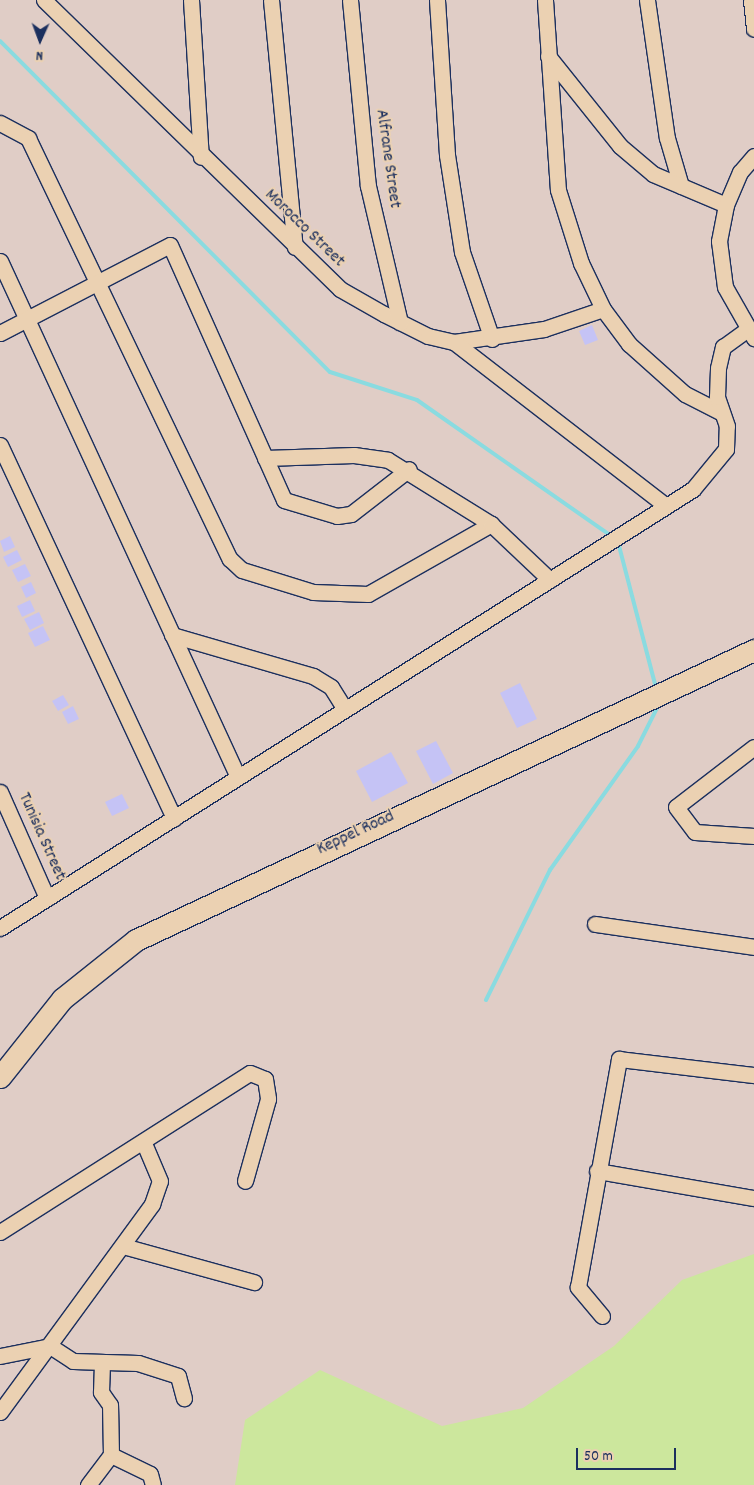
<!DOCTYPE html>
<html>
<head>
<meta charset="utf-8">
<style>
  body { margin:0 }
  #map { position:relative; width:754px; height:1485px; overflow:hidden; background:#e0cdc6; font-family:Dekko,sans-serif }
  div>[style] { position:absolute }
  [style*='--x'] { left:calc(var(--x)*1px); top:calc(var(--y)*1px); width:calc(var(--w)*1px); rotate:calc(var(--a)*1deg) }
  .green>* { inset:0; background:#cce79d }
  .stream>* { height:4px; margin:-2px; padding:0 2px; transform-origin:2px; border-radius:2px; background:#8adbe0 }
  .building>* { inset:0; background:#c5c3f5 }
  .roads { filter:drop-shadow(1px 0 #1b2f5e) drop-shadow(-1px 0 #1b2f5e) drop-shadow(0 1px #1b2f5e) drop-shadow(0 -1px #1b2f5e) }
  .street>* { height:15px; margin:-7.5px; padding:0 7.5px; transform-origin:7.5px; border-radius:7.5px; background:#ebd1b2 }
  .secondary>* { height:21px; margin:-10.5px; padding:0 10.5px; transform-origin:10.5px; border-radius:10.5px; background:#ebd1b2 }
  span { translate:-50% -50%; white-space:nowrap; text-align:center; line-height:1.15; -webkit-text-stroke:4px #ebd1b2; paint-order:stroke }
  .street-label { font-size:18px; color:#1b2f5e }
  .north { position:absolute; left:15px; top:15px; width:50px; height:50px; -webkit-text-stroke:4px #ebd1b2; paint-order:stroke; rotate:182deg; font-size:14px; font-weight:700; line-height:20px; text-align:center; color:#1b2f5e }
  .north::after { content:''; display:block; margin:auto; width:18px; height:22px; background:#1b2f5e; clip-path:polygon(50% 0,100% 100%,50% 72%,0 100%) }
  .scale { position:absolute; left:576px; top:1448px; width:100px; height:22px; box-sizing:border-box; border:2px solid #1b2f5e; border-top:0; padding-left:6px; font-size:15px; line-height:18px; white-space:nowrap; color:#1b2f5e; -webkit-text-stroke:4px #ebd1b2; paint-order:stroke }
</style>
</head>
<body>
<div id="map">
  <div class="green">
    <i style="clip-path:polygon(754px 1254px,754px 1485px,235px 1485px,245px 1420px,320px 1370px,442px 1426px,523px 1408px,614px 1346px,682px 1280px)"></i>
  </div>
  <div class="stream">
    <i style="--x:0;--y:41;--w:467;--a:45.1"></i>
    <i style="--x:330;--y:372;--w:91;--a:17.8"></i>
    <i style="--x:417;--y:400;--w:237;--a:35"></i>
    <i style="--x:618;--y:542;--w:151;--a:75.4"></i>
    <i style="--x:486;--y:1000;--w:145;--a:-63.8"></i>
    <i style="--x:550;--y:870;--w:152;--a:-54.6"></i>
    <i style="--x:638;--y:746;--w:49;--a:-63.4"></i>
  </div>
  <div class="building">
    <i style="clip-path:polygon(592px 325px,598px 340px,585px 345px,579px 331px)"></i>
    <i style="clip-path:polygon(10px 536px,15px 547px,4px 552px,0 541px)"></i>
    <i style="clip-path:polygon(17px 550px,22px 560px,8px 567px,3px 557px)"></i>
    <i style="clip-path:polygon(25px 564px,31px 576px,18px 582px,12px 570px)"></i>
    <i style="clip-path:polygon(31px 582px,36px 593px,26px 598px,21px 587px)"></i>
    <i style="clip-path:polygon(30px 600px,35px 611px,22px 617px,17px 606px)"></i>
    <i style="clip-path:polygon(39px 612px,44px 623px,30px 630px,24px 619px)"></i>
    <i style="clip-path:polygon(43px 626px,50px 640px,35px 647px,28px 633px)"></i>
    <i style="clip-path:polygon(520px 683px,537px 719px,517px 728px,500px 693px)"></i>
    <i style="clip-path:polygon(63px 695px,69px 705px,58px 711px,52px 701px)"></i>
    <i style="clip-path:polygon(73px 706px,79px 719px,68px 724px,62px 712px)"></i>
    <i style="clip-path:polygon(436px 741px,453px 773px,433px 784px,416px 751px)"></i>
    <i style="clip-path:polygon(391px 752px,408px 783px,372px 802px,356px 771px)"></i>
    <i style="clip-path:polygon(122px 794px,129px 808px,112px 816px,105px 802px)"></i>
  </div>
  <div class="roads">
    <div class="street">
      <i style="--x:44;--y:0;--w:414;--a:44.3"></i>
      <i style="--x:340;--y:289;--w:51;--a:29.6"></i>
      <i style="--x:384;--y:314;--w:49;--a:26.6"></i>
      <i style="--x:428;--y:336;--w:27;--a:13"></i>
      <i style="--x:454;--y:342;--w:91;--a:-8.2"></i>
      <i style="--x:544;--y:329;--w:62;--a:-18.7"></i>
      <i style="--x:191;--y:0;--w:157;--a:86.4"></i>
      <i style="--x:271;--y:0;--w:248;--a:84.5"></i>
      <i style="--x:350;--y:0;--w:187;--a:84.5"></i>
      <i style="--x:368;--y:186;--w:140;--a:76.8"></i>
      <i style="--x:437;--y:0;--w:155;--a:86.3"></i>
      <i style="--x:447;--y:155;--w:98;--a:81.2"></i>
      <i style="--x:462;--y:252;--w:92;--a:71"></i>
      <i style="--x:545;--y:0;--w:190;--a:86.1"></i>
      <i style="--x:558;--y:190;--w:77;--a:72.5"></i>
      <i style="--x:581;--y:263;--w:51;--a:64.4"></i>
      <i style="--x:603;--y:309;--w:44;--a:53.4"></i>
      <i style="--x:629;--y:344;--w:75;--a:41.8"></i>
      <i style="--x:685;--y:394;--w:39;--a:27"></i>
      <i style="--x:647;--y:0;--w:139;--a:81.8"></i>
      <i style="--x:667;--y:138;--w:50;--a:73.7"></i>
      <i style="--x:751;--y:0;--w:29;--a:84"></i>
      <i style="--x:548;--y:56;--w:115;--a:51.3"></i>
      <i style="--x:620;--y:146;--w:43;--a:40.3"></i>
      <i style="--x:653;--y:174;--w:79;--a:23"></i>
      <i style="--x:0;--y:123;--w:32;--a:28"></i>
      <i style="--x:28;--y:138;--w:467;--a:64.4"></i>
      <i style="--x:230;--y:559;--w:16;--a:43"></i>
      <i style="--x:242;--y:570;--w:74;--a:17.2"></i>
      <i style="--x:313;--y:592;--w:55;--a:2.1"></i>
      <i style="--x:368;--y:594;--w:142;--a:-29.6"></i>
      <i style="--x:754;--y:156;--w:21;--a:131"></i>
      <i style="--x:740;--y:172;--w:36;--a:113"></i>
      <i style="--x:726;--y:205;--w:37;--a:101"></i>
      <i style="--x:719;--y:241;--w:46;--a:82.6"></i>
      <i style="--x:725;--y:287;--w:59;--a:60.4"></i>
      <i style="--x:0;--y:261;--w:568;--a:65.24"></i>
      <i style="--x:0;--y:333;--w:191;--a:-27.4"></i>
      <i style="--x:170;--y:245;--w:279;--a:65.9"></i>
      <i style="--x:284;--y:500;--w:55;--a:16.8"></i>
      <i style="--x:337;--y:516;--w:14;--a:-8"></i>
      <i style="--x:351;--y:514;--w:73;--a:-37.8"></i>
      <i style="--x:454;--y:342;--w:268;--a:37.7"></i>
      <i style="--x:0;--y:445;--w:412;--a:65"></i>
      <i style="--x:265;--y:458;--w:89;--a:-1.9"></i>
      <i style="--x:354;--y:455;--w:34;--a:8"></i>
      <i style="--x:388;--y:460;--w:121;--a:31.9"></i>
      <i style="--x:491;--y:524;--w:81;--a:43.5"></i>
      <i style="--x:172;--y:635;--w:147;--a:16.2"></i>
      <i style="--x:313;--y:676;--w:21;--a:31"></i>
      <i style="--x:331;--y:687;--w:26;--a:58"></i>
      <i style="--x:754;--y:747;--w:98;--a:142.4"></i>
      <i style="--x:676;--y:807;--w:31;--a:53"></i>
      <i style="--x:695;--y:832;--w:59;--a:3.9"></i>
      <i style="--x:0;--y:792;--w:116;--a:66.1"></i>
      <i style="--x:595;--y:924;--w:161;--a:8.2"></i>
      <i style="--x:0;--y:928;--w:820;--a:-32.35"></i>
      <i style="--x:693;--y:489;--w:52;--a:-50.5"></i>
      <i style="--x:726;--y:449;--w:23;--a:-88"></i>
      <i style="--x:727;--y:426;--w:31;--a:-109"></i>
      <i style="--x:717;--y:397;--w:29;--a:-88"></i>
      <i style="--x:718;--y:368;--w:22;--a:-77"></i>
      <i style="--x:723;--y:347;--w:29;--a:-36"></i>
      <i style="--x:597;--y:1171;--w:159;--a:9.8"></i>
      <i style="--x:0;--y:1232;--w:296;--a:-32.5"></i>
      <i style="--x:250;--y:1073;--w:16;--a:22"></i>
      <i style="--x:265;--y:1079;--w:20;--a:81"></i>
      <i style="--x:268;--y:1099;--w:85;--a:105.7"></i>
      <i style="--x:123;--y:1246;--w:136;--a:15.4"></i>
      <i style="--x:602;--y:1316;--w:38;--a:-130"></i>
      <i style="--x:578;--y:1287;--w:232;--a:-79.8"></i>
      <i style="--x:619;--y:1059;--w:136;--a:6.8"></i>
      <i style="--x:0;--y:1356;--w:51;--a:-11.3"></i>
      <i style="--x:50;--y:1346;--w:27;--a:33"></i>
      <i style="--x:73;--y:1361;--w:65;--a:1.8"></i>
      <i style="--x:138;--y:1363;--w:42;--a:18"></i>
      <i style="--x:178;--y:1376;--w:23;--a:75"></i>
      <i style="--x:0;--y:1412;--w:258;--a:-53.8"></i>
      <i style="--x:152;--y:1204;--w:24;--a:-71"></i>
      <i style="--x:160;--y:1181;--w:43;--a:-113"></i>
      <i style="--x:111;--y:1455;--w:43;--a:26"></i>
      <i style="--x:150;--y:1474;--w:11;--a:75"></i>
      <i style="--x:88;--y:1485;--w:38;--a:-53"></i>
      <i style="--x:111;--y:1455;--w:50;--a:-91.1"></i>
      <i style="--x:110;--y:1405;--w:16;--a:-125"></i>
      <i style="--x:101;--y:1392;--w:30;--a:-88"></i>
    </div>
    <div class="secondary">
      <i style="--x:0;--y:1077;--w:100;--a:-51.5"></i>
      <i style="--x:62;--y:999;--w:95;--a:-38.6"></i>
      <i style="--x:136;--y:940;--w:683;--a:-25.14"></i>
    </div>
  </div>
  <div class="street-label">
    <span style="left:387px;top:159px;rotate:82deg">Alfrane Street</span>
    <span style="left:304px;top:229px;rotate:44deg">Morocco Street</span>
    <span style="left:356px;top:834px;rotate:-25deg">Keppel Road</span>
    <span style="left:41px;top:837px;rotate:66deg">Tunisia Street</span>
  </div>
  <div class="north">N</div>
  <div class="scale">50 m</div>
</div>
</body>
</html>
